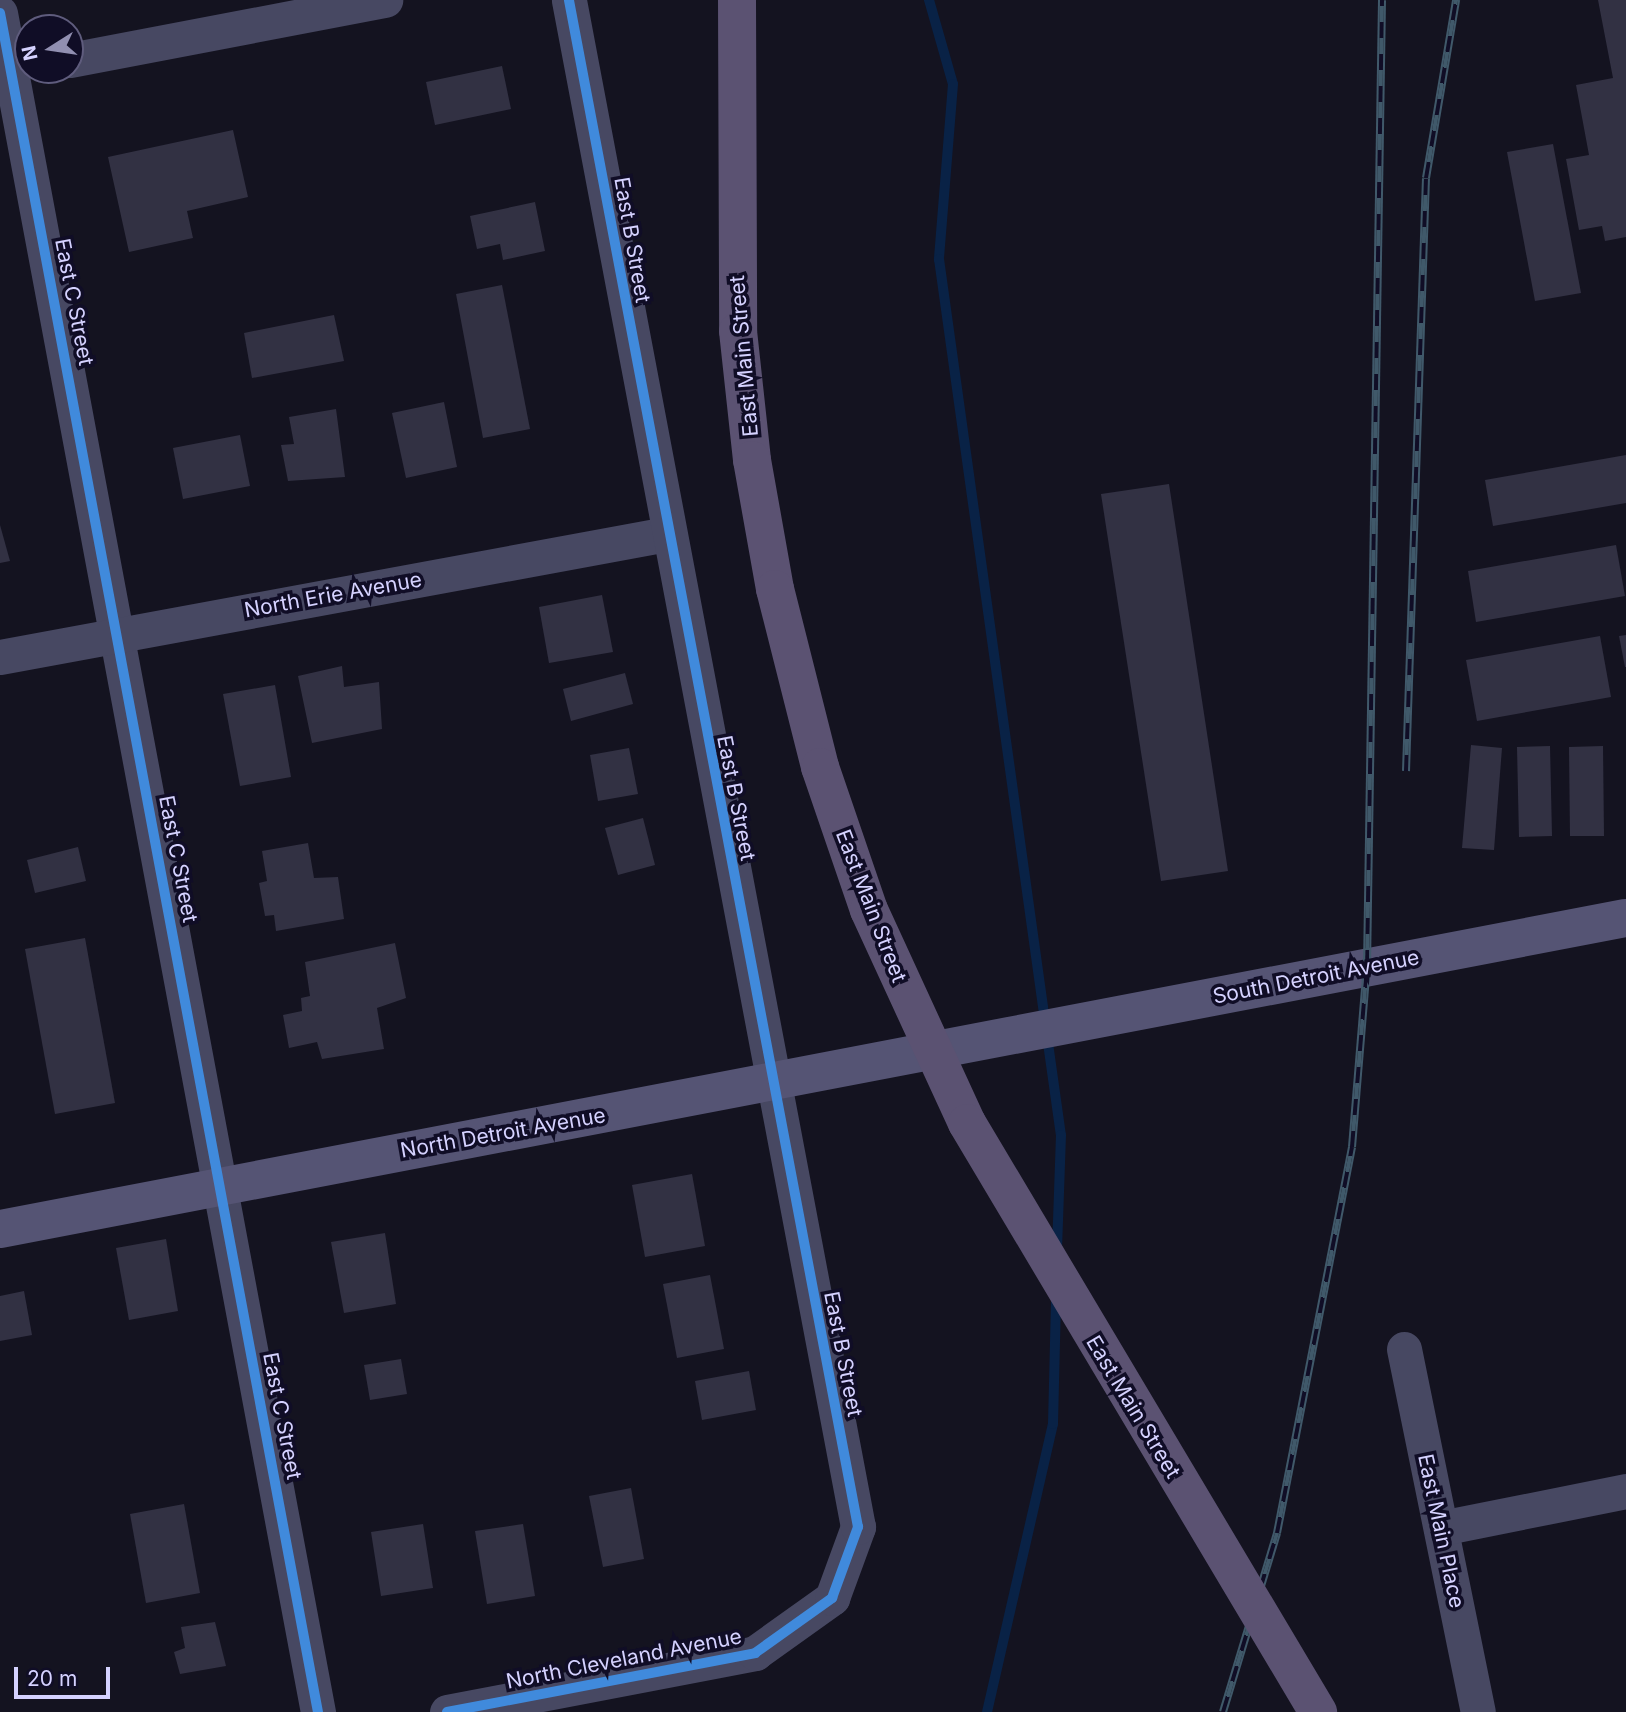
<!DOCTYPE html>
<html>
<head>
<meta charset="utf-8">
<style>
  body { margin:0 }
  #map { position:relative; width:1626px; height:1712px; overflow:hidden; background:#141320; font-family:Inter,sans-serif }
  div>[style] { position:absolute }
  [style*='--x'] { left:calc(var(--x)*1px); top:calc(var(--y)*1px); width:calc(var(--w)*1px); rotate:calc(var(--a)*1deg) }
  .stream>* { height:10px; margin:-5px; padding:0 5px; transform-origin:5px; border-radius:5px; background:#092246 }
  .building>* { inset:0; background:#323143 }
  .street>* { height:35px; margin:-17.5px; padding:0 17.5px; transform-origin:17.5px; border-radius:17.5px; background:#474862 }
  .secondary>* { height:38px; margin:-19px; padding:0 19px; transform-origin:19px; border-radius:19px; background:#555474 }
  .primary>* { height:38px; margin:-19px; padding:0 19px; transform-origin:19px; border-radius:19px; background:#5b5272 }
  .rail>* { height:8px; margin-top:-4px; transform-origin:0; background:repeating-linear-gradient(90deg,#100d26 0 16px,#40596a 0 32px); box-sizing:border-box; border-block:2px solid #40596a }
  .primary-bridge>* { height:38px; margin:-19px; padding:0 19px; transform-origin:19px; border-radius:19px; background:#5b5272 }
  .cycleway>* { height:10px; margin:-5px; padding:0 5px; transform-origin:5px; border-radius:5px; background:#408adc }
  span { translate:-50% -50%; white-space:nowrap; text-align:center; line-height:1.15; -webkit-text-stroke:7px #100d26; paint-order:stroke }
  .street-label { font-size:21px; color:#d5d2ff }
  .north { position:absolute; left:14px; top:14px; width:70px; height:70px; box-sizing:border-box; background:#100d26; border:2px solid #5f5c7d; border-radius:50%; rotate:258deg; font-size:19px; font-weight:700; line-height:28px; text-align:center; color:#d5d2ff }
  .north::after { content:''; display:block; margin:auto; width:24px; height:32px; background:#918fb1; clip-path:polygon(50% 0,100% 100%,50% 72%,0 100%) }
  .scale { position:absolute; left:14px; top:1667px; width:96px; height:32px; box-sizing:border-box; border:4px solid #d5d2ff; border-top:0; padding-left:9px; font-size:21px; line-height:24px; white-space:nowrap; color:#d5d2ff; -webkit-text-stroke:5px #100d26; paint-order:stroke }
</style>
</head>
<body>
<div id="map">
  <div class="stream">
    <i style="--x:929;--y:0;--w:87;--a:74.1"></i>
    <i style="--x:953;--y:84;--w:176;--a:94.6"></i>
    <i style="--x:939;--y:259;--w:769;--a:82.08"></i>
    <i style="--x:1047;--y:1036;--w:100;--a:82"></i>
    <i style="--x:1061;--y:1135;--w:116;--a:92"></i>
    <i style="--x:987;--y:1712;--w:295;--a:-77.1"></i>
    <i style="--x:1053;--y:1424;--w:127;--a:-88.6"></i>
  </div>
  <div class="building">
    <i style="clip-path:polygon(1598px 0,1626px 0,1626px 237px,1605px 241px,1602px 226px,1579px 230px,1566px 159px,1589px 155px,1576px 85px,1613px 78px)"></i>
    <i style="clip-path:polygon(502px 66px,511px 109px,435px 125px,426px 82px)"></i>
    <i style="clip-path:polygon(233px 130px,248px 197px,187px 211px,193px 238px,129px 252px,108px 157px)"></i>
    <i style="clip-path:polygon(1553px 144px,1581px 293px,1535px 301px,1507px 152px)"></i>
    <i style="clip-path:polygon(535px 202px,545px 251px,503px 260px,500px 244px,477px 249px,470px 216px)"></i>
    <i style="clip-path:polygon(502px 285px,530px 429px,483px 438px,456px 294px)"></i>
    <i style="clip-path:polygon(334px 315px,344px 361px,252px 378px,244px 333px)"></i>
    <i style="clip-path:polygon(444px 402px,457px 467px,406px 478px,392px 413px)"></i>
    <i style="clip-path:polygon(336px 409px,345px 477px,288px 481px,281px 445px,294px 444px,289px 417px)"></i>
    <i style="clip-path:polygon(240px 435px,250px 486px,183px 499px,173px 448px)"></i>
    <i style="clip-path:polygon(1626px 455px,1626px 503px,1493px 526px,1485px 480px)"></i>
    <i style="clip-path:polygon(1169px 484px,1228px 871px,1161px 881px,1101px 494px)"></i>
    <i style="clip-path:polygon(0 525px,10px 561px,0 563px)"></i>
    <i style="clip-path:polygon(1616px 545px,1625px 596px,1476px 622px,1468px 571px)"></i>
    <i style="clip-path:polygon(602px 595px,613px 652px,549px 663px,539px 607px)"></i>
    <i style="clip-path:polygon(1626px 635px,1626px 667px,1625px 667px,1619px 636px)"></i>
    <i style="clip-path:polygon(1600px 636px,1611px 697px,1477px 721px,1466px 660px)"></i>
    <i style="clip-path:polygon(342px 666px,344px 687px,379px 682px,382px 729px,312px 743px,298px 676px)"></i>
    <i style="clip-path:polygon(625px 673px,633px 704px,571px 721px,563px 689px)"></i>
    <i style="clip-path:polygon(275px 685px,291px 777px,240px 786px,223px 694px)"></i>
    <i style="clip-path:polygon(1471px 745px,1502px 748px,1494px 850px,1462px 848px)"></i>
    <i style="clip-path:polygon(1550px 746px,1552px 836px,1519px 837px,1517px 747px)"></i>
    <i style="clip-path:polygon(1603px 746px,1604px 836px,1570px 836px,1569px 747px)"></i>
    <i style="clip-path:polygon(629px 748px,638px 794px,598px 801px,590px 755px)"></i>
    <i style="clip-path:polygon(643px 818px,655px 865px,618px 875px,605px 828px)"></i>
    <i style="clip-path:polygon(308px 843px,314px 878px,338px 877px,344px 919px,276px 931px,274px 915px,265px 916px,259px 883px,267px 881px,262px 851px)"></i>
    <i style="clip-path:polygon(78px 847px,86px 881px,35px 893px,27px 860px)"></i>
    <i style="clip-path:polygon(85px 938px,115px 1103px,55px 1114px,25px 949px)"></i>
    <i style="clip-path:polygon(395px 943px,406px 998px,377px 1008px,384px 1049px,322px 1059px,317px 1042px,289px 1048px,283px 1015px,302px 1011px,301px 998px,310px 996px,305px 962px)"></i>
    <i style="clip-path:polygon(692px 1174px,705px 1246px,645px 1257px,632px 1185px)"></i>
    <i style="clip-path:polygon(385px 1233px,396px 1304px,344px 1313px,331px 1242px)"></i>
    <i style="clip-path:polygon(166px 1239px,178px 1311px,129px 1320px,116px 1248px)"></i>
    <i style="clip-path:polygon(710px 1275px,724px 1349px,677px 1358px,663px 1284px)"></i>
    <i style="clip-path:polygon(24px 1291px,32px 1335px,0 1341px,0 1296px)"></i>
    <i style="clip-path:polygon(401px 1359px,407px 1394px,370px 1400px,364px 1365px)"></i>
    <i style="clip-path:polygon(749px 1371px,756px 1410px,702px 1420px,695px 1381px)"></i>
    <i style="clip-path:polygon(631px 1488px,644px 1559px,603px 1567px,589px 1496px)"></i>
    <i style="clip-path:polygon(184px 1504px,200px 1593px,146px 1603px,130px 1514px)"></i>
    <i style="clip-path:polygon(423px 1524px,433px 1588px,381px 1596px,371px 1532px)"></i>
    <i style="clip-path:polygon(523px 1524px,535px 1596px,487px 1604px,475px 1531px)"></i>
    <i style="clip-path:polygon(215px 1622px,226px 1666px,180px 1674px,174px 1652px,185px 1648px,181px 1627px)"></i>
  </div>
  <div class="street">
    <i style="--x:0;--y:13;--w:1729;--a:79.4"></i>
    <i style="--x:70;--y:60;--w:321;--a:-10.8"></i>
    <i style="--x:0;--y:657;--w:678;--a:-10.45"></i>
    <i style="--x:1404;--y:1349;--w:370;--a:78.5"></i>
    <i style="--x:1441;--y:1528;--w:189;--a:-11.3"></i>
    <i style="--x:447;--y:1712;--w:314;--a:-10.8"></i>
    <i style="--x:755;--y:1653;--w:95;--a:-35.5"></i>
    <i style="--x:832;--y:1598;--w:76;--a:-69.9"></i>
    <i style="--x:858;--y:1527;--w:1554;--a:-100.72"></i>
  </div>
  <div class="secondary">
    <i style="--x:0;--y:1229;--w:1655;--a:-10.83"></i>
  </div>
  <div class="primary">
    <i style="--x:737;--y:0;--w:331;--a:89.8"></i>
    <i style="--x:738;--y:331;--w:130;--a:83.8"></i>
    <i style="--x:752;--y:460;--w:131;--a:79.9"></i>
    <i style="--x:775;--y:589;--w:184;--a:75.8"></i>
  </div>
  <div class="rail">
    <i style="--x:1406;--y:771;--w:593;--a:-88.07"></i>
    <i style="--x:1426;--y:178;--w:181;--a:-80.4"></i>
    <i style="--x:1223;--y:1712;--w:187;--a:-73.2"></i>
    <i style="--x:1277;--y:1533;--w:393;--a:-79"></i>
    <i style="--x:1352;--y:1147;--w:182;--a:-85.3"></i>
    <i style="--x:1367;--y:966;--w:966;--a:-89.11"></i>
  </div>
  <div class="primary-bridge">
    <i style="--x:820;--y:767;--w:151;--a:71.1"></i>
    <i style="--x:869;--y:910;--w:234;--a:65.3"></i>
    <i style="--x:967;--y:1123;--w:686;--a:59.21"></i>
  </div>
  <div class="cycleway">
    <i style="--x:0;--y:13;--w:1729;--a:79.4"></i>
    <i style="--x:447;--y:1712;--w:314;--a:-10.8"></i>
    <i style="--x:755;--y:1653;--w:95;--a:-35.5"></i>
    <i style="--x:832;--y:1598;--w:76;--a:-69.9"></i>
    <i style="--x:858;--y:1527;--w:1554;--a:-100.72"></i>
  </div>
  <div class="street-label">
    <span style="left:632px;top:240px;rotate:80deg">East B Street</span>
    <span style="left:74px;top:302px;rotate:79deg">East C Street</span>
    <span style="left:744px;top:356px;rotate:-95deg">East Main Street</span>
    <span style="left:333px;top:595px;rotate:-10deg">North Erie Avenue</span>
    <span style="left:736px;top:798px;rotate:79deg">East B Street</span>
    <span style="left:178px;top:859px;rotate:79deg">East C Street</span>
    <span style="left:871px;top:906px;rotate:69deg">East Main Street</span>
    <span style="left:1316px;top:977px;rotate:-11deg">South Detroit Avenue</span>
    <span style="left:503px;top:1133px;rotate:-10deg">North Detroit Avenue</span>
    <span style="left:843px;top:1354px;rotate:79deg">East B Street</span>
    <span style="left:1133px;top:1407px;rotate:59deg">East Main Street</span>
    <span style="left:282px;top:1416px;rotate:79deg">East C Street</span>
    <span style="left:1441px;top:1531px;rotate:78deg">East Main Place</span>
    <span style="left:624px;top:1659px;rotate:-11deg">North Cleveland Avenue</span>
  </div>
  <div class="north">N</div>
  <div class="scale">20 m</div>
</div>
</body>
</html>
